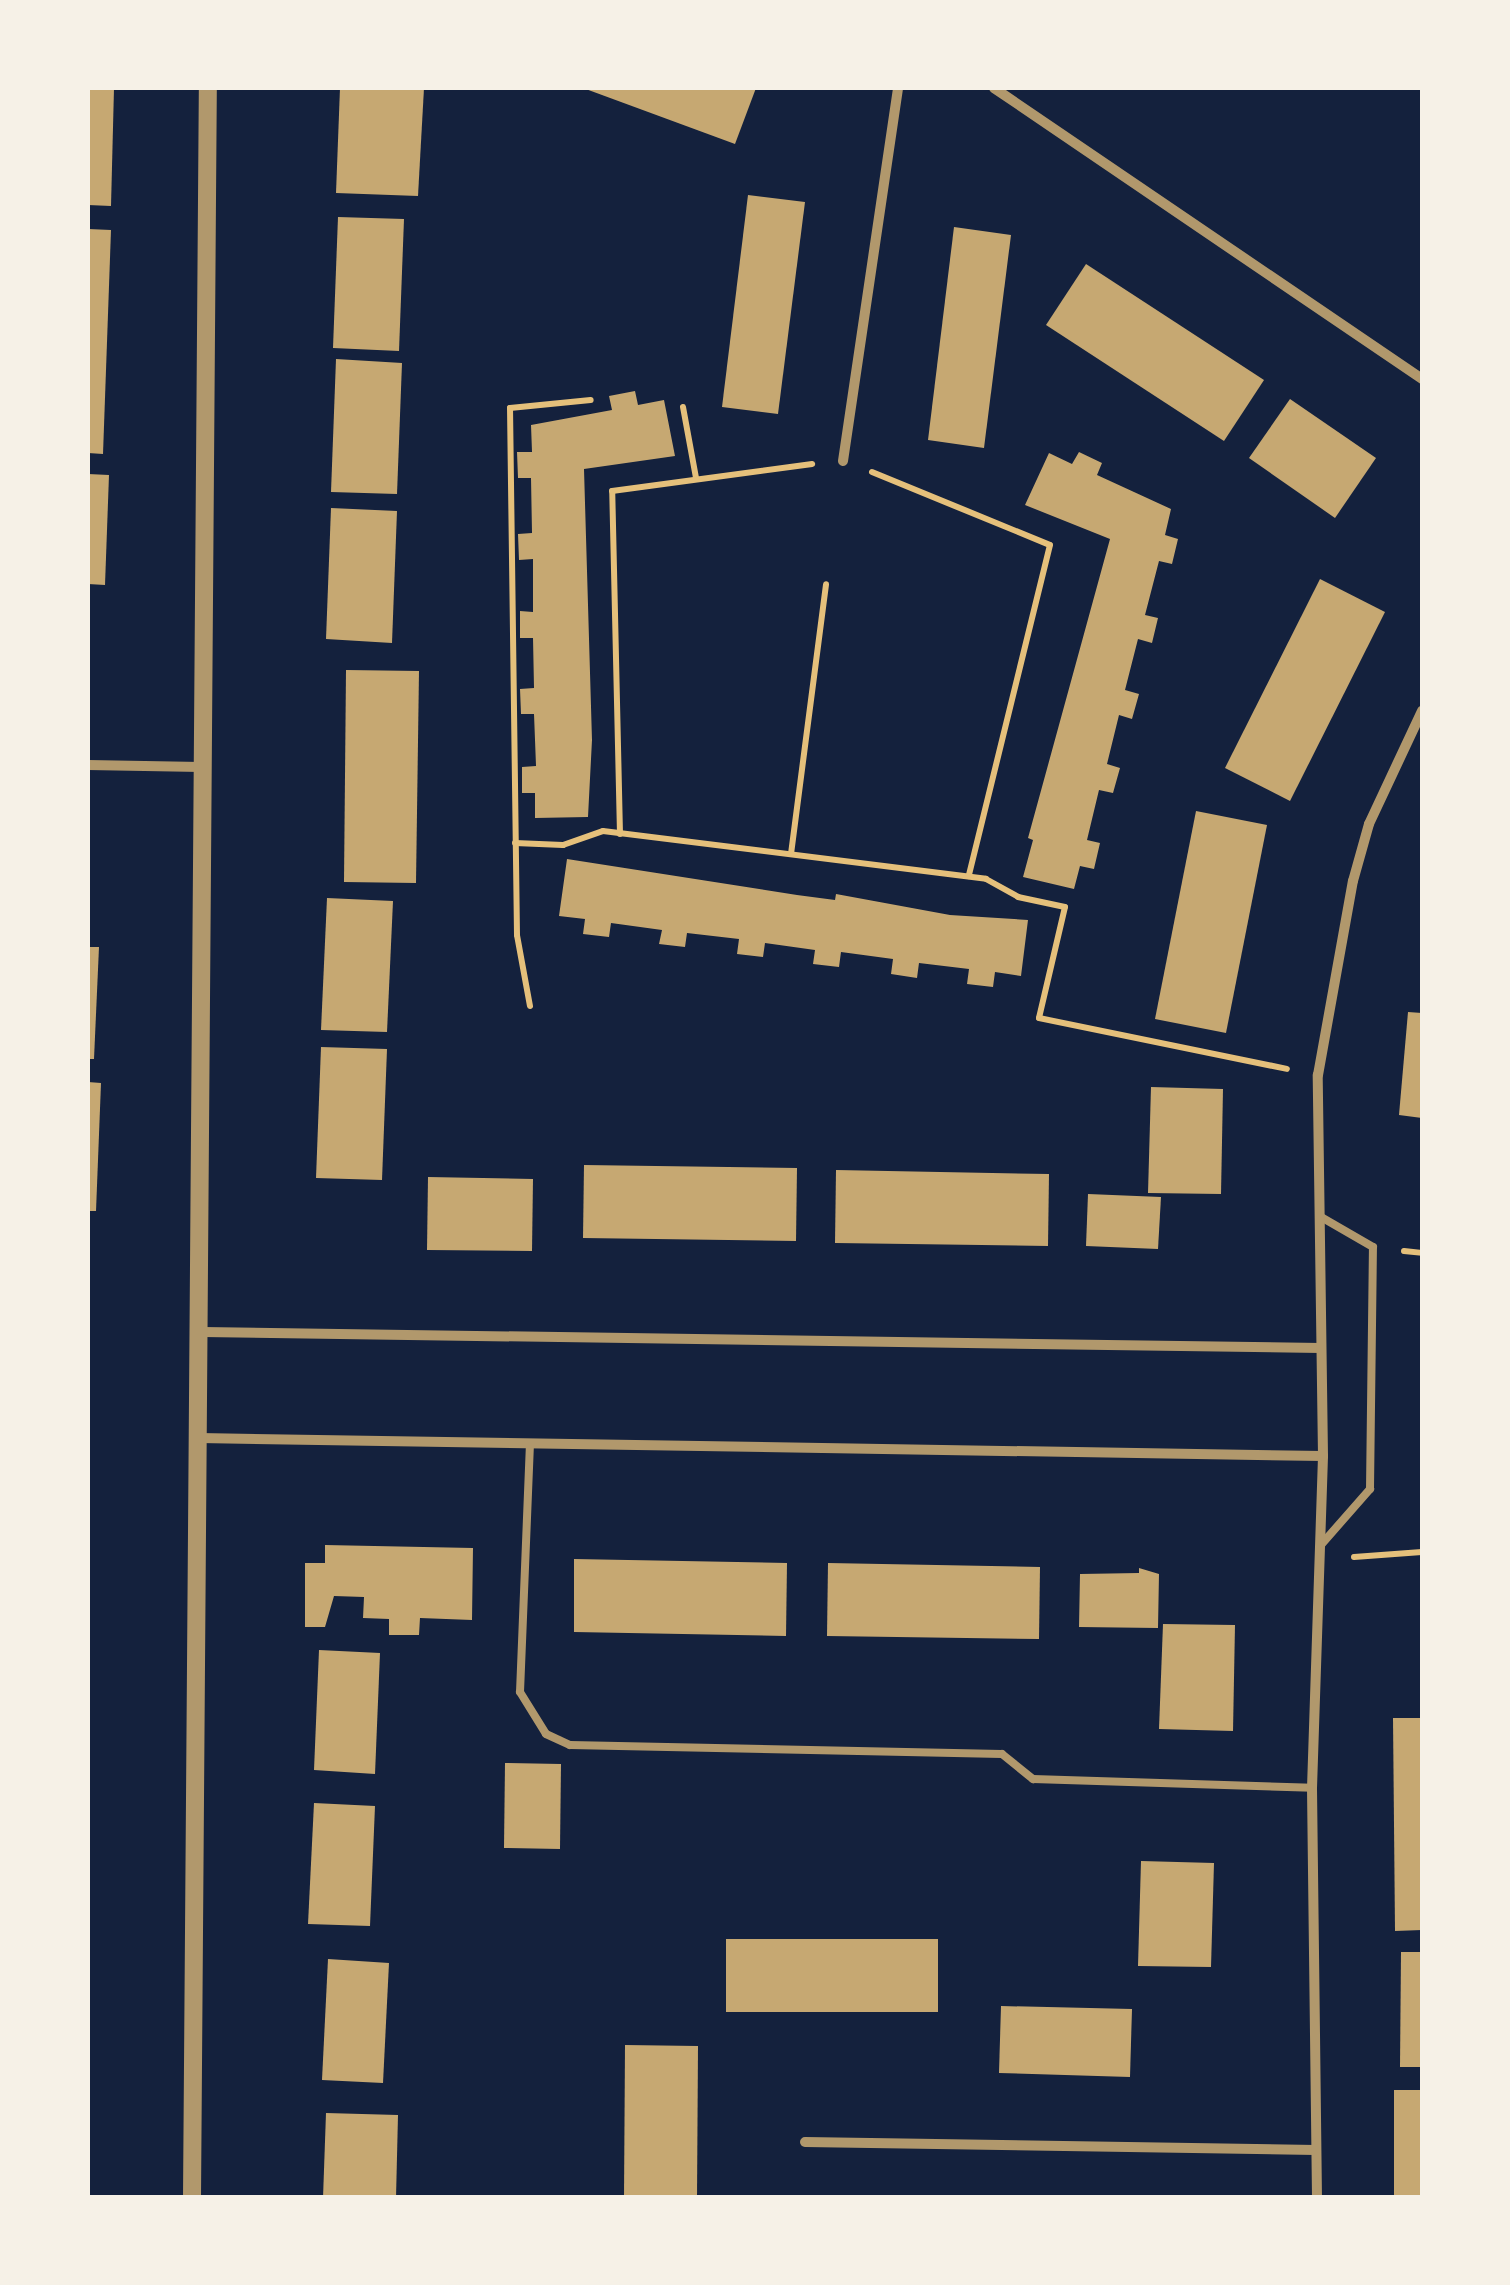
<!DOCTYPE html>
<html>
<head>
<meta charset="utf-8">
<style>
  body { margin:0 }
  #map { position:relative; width:1510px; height:2285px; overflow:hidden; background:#14213d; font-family:Merriweather,serif }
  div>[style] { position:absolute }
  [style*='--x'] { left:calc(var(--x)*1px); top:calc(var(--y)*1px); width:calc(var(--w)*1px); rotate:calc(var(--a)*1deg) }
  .building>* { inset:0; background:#c6a872 }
  .path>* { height:6px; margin:-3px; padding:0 3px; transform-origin:3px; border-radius:3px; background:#e5c07b }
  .service>* { height:8px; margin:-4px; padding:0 4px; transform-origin:4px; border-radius:4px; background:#b1986c }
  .minor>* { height:10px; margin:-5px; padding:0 5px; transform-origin:5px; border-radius:5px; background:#b1986c }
  .tertiary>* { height:18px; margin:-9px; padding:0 9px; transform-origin:9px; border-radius:9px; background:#b1986c }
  span { translate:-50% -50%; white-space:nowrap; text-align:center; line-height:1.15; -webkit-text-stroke:8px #f6f1e7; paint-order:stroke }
  .frame { position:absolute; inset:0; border:90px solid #f6f1e7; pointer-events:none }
</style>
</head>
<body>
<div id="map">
  <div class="building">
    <i style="clip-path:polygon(88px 88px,114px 88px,111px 206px,88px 205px)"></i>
    <i style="clip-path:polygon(340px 88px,424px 88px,418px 196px,336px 193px)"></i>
    <i style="clip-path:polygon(583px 88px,756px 88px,735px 144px)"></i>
    <i style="clip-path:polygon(748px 195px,805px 202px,778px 414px,722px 407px)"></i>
    <i style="clip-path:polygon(338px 217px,404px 219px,399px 351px,333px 348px)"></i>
    <i style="clip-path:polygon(954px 227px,1011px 235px,984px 448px,928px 440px)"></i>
    <i style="clip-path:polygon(88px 229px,111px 230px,103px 454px,88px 453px)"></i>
    <i style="clip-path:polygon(1086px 264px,1264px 380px,1224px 441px,1046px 325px)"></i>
    <i style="clip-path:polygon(336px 359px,402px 363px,397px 494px,331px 492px)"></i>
    <i style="clip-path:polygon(635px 391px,638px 405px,664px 400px,675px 456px,584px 469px,592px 740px,588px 817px,535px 818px,535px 793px,522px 793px,522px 767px,536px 766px,534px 714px,521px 714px,520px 689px,534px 688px,533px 638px,520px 638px,520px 611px,533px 612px,533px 559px,519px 560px,518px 534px,532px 533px,531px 478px,518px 478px,517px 452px,532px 452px,531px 425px,612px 410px,609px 396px)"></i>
    <i style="clip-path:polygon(1290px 399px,1376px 458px,1335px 518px,1249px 458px)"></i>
    <i style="clip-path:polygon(1079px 452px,1102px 463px,1097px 475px,1171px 509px,1165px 535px,1178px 539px,1172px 564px,1159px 561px,1145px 615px,1158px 618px,1152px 643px,1138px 639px,1125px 690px,1139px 694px,1132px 719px,1119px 715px,1107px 764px,1120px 768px,1113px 793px,1099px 790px,1087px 840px,1100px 843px,1094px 869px,1080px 866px,1074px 889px,1023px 877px,1033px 840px,1028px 838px,1110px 539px,1025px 505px,1049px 453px,1072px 464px)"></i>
    <i style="clip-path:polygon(88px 474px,109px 475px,105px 585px,88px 584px)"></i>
    <i style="clip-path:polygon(331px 508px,397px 511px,392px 643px,326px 639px)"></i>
    <i style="clip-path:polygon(1320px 579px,1385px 612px,1290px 801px,1225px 768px)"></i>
    <i style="clip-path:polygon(346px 670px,419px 671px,416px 883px,344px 882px)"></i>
    <i style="clip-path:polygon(1196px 811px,1267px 825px,1226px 1033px,1155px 1019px)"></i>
    <i style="clip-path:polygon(567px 859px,797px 895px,835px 900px,836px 894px,950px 915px,1028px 920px,1021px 976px,995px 972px,993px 987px,967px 984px,969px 969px,919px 963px,917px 978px,891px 974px,893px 959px,841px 952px,839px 967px,813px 964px,815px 950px,765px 943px,763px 957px,737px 954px,739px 939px,687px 933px,685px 947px,659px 944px,662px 930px,611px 923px,609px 937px,583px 934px,585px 919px,559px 916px)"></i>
    <i style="clip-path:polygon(327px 898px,393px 901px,387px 1032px,321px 1030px)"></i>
    <i style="clip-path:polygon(88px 947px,99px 947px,94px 1059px,88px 1059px)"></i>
    <i style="clip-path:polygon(1408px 1012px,1422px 1013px,1422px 1118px,1399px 1115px)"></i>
    <i style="clip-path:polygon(321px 1047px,387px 1049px,382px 1180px,316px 1178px)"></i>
    <i style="clip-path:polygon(88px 1082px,101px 1083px,96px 1211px,88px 1211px)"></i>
    <i style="clip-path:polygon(1151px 1087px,1223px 1089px,1221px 1194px,1148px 1193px)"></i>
    <i style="clip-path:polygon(584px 1165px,797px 1168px,796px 1241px,583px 1238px)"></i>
    <i style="clip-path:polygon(836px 1170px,1049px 1174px,1048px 1246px,835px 1243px)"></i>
    <i style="clip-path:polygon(428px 1177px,533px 1179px,532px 1251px,427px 1250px)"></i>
    <i style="clip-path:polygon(1088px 1194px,1161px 1197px,1158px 1249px,1086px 1246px)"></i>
    <i style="clip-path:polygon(325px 1545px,473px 1548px,472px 1620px,420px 1618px,419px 1635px,389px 1635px,389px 1619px,363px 1618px,364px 1597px,334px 1596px,325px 1627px,305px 1627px,305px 1563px,325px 1563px)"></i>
    <i style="clip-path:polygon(574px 1559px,787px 1563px,786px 1636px,574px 1632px)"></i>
    <i style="clip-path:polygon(828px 1563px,1040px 1567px,1039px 1639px,827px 1636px)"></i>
    <i style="clip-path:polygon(1139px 1568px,1159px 1574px,1158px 1628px,1079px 1627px,1080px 1574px,1139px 1573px)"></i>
    <i style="clip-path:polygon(1163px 1624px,1235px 1625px,1233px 1731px,1159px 1729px)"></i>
    <i style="clip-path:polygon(319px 1650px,380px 1653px,375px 1774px,314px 1770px)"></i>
    <i style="clip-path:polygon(1393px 1718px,1422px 1718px,1422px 1930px,1395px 1931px)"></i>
    <i style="clip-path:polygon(505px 1763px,561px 1764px,560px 1849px,504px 1848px)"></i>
    <i style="clip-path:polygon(314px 1803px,375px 1806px,370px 1926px,308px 1924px)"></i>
    <i style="clip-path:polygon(1141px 1861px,1214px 1863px,1211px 1967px,1138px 1966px)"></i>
    <i style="clip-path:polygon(726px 1939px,938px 1939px,938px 2012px,726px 2012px)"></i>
    <i style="clip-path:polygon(1401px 1952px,1422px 1952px,1422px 2067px,1400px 2067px)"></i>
    <i style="clip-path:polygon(328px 1959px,389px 1963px,383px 2083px,322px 2080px)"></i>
    <i style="clip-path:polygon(1001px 2006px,1132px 2009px,1130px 2077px,999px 2073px)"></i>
    <i style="clip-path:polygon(625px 2045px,698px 2046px,697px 2198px,624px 2198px)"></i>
    <i style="clip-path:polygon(1394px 2090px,1422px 2090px,1422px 2198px,1394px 2198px)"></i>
    <i style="clip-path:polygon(326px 2113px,398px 2115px,396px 2198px,323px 2198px)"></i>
  </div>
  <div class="path">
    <i style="--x:683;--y:407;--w:72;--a:79.6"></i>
    <i style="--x:872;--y:472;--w:192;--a:22.3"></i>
    <i style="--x:1050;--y:545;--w:341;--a:103.8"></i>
    <i style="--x:620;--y:834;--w:343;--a:-91.3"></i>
    <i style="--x:612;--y:491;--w:202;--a:-7.7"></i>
    <i style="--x:515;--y:843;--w:48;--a:2.4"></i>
    <i style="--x:563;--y:845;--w:42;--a:-19.3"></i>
    <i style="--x:603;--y:831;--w:386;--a:7.1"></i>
    <i style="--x:986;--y:879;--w:37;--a:29"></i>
    <i style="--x:1018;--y:897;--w:48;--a:12"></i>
    <i style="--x:1065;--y:907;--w:114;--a:103.2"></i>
    <i style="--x:1039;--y:1018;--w:253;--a:11.6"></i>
    <i style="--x:791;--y:854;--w:272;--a:-82.6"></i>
    <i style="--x:530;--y:1006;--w:72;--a:-100.4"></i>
    <i style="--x:517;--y:935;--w:527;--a:-90.76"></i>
    <i style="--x:510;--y:408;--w:81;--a:-5.6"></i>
    <i style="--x:1404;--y:1251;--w:18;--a:6"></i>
    <i style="--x:1354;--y:1557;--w:68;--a:-4.2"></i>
  </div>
  <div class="service">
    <i style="--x:530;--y:1443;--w:249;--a:92.3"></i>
    <i style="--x:520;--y:1692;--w:49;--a:58.2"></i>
    <i style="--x:546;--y:1734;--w:26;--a:25"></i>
    <i style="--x:570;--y:1745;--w:432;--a:1.2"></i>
    <i style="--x:1002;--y:1754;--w:40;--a:39"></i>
    <i style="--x:1033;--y:1779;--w:279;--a:1.8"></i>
    <i style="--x:1320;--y:1546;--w:76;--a:-48.7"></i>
    <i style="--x:1370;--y:1489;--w:242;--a:-89.3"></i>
    <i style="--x:1373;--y:1247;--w:60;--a:-150"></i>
  </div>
  <div class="minor">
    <i style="--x:994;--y:88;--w:518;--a:34.21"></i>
    <i style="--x:843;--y:461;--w:377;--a:-81.6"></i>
    <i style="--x:88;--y:765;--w:113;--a:1"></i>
    <i style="--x:203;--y:1332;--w:1118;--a:0.82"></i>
    <i style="--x:199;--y:1438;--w:1124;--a:0.92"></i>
    <i style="--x:805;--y:2142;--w:511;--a:0.9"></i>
    <i style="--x:1317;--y:2198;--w:410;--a:-90.7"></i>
    <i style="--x:1312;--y:1788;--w:332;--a:-88.1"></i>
    <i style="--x:1323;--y:1456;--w:381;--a:-90.8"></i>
    <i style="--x:1318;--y:1075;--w:197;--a:-79.8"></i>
    <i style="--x:1353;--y:881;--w:59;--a:-74.3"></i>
    <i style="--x:1369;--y:824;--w:125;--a:-64.9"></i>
  </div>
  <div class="tertiary">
    <i style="--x:192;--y:2198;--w:2110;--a:-89.57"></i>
  </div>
  <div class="frame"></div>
</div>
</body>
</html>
